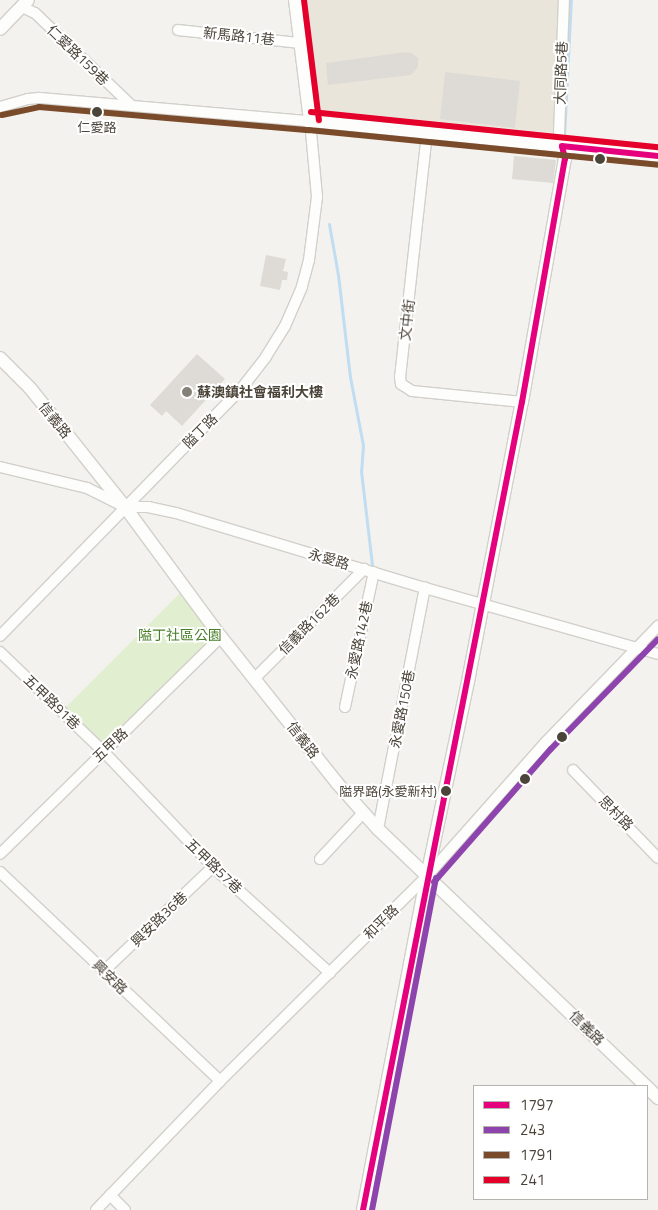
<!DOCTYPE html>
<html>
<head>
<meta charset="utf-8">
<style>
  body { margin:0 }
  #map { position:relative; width:658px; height:1210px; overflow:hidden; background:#f4f2ee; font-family:"Titillium Web","Noto Sans TC",sans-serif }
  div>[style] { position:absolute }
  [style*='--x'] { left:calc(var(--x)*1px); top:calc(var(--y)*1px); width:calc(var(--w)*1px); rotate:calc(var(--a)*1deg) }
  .education>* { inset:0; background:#eae5da }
  .green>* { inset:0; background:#e1eecf }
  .stream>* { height:3px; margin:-1.5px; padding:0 1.5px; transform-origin:1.5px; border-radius:1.5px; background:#c0ddf1 }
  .building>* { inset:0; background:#dedbd6 }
  .roads { filter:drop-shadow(1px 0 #d2d0cb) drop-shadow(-1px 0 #d2d0cb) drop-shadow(0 1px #d2d0cb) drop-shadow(0 -1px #d2d0cb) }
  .minor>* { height:10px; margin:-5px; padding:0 5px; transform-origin:5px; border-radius:5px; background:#fdfdfc }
  .tertiary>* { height:12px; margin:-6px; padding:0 6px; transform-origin:6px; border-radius:6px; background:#fdfdfc }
  .bus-1>* { height:6px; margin:-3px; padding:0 3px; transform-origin:3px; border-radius:3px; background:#e5007d }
  .bus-2>* { height:6px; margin:-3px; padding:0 3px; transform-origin:3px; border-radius:3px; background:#8e44ad }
  .bus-3>* { height:6px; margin:-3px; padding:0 3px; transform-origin:3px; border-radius:3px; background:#7a4b2a }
  .bus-4>* { height:6px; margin:-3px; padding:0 3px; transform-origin:3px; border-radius:3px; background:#e4002b }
  .dots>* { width:14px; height:14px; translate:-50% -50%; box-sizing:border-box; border:2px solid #fff; border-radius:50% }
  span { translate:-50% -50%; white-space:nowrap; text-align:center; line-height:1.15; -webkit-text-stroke:4px #fff; paint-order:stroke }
  .bus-label { font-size:13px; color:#4b4439 }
  .right { translate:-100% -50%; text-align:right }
  .street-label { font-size:14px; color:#4b4439 }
  .poi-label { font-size:14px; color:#4b4439; font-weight:700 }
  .left { translate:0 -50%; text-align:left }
  .park-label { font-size:14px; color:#4a7f2a }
  .legend { position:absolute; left:473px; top:1085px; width:175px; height:115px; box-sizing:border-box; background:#fff; border:1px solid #b7b4b0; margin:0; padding:6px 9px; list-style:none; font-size:15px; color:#4b4439 }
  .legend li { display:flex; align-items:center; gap:10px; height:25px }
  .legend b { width:25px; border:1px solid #b7b4b0 }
</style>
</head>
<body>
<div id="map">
  <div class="education">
    <i style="clip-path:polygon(307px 0,558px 0,553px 133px,320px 110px)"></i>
  </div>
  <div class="green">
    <i style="clip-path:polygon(185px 588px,221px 637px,104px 752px,61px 712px)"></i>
  </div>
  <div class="stream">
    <i style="--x:564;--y:137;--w:137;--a:-87.1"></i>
    <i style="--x:329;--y:224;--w:52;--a:80"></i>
    <i style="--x:338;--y:275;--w:103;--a:83.3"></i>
    <i style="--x:350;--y:377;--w:69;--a:79.2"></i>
    <i style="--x:363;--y:445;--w:26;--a:94"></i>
    <i style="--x:361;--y:471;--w:95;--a:83.3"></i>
  </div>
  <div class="building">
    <i style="clip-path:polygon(406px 52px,412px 53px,418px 58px,418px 67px,411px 75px,328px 85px,326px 63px)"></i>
    <i style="clip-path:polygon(445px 72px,520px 81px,515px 128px,440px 119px)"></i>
    <i style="clip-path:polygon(514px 156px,556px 160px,553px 183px,512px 179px)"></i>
    <i style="clip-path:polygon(266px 255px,286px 259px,283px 271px,288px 272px,287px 280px,282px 280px,280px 290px,260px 286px)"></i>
    <i style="clip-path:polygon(197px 354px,225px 379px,182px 426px,166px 411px,162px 416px,150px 405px)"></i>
  </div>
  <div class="roads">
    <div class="minor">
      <i style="--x:22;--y:7;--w:14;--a:25"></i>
      <i style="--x:35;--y:13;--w:134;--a:43.8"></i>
      <i style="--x:178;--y:30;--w:123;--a:6.1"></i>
      <i style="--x:0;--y:107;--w:29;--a:-16"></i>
      <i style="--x:28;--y:99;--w:11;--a:-5"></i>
      <i style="--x:39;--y:98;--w:272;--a:4.9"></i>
      <i style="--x:310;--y:121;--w:76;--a:84.7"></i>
      <i style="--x:317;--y:197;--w:64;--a:97.2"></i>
      <i style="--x:309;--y:260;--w:28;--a:105"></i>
      <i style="--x:302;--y:287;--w:43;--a:113.6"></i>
      <i style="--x:285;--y:326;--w:36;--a:122"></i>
      <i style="--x:266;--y:357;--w:41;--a:128"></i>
      <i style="--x:241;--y:389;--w:345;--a:134.3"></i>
      <i style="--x:427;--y:133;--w:245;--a:96.3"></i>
      <i style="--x:400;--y:377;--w:7;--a:82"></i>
      <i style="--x:401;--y:384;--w:13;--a:32"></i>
      <i style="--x:412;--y:391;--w:111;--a:5.7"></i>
      <i style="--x:562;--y:146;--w:12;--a:-104"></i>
      <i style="--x:559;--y:134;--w:134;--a:-87.9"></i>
      <i style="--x:0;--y:467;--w:89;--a:13.6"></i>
      <i style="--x:87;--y:488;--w:42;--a:26.6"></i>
      <i style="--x:125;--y:507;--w:23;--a:0"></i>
      <i style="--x:148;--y:507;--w:29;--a:12"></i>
      <i style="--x:176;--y:513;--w:260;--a:16.8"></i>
      <i style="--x:425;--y:588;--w:242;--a:15.8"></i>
      <i style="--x:0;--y:652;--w:144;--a:43.9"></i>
      <i style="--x:104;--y:752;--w:158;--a:46.5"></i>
      <i style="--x:213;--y:867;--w:158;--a:42.2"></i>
      <i style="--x:254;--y:679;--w:156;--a:-45"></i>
      <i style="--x:345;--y:707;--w:138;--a:-77.9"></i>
      <i style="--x:573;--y:770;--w:122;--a:46"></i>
      <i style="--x:378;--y:829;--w:246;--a:-79"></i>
      <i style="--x:0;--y:854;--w:310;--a:-44.5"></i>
      <i style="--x:320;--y:859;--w:63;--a:-46.9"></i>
      <i style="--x:0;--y:872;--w:303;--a:43.5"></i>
      <i style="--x:104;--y:971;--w:151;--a:-43.7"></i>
      <i style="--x:110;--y:1195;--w:21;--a:45"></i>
      <i style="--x:96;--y:1210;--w:179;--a:-46.1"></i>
      <i style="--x:220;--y:1081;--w:291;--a:-44.7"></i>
      <i style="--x:427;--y:876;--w:178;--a:-48.4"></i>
      <i style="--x:545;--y:743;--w:163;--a:-46"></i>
    </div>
    <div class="tertiary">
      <i style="--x:295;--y:0;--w:122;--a:82.9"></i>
      <i style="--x:310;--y:121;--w:350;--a:5.7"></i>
      <i style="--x:0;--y:29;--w:40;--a:-46"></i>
      <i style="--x:0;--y:358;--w:42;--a:45"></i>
      <i style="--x:30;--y:388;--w:152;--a:51.4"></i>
      <i style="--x:125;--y:507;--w:162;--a:53.6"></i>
      <i style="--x:221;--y:637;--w:186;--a:51.5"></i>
      <i style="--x:337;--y:783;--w:62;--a:48.3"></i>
      <i style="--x:378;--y:829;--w:371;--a:43.8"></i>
      <i style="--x:647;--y:1087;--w:16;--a:45"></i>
      <i style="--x:363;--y:1210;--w:340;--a:-79.2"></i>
      <i style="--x:427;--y:876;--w:204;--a:-78.1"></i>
      <i style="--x:469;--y:676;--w:279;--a:-79.1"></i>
      <i style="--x:522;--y:402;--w:247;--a:-80"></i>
      <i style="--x:565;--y:159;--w:13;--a:-103"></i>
    </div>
  </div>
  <div class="bus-1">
    <i style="--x:562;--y:146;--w:97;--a:5.9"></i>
    <i style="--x:363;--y:1210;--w:823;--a:-78.87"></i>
    <i style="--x:522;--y:402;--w:247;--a:-80"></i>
    <i style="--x:565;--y:159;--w:13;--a:-103"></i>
  </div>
  <div class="bus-2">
    <i style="--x:434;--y:882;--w:177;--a:-48.7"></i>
    <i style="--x:551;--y:749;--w:153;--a:-45.8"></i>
    <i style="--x:372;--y:1210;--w:338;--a:-79.1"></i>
  </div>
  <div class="bus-3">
    <i style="--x:2;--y:115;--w:38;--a:-12"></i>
    <i style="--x:39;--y:107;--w:271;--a:4.9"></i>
    <i style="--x:309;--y:130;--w:350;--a:5.7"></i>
  </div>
  <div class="bus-4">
    <i style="--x:304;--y:0;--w:121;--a:82.9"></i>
    <i style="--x:311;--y:112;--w:349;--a:5.8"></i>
  </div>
  <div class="dots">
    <i style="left:97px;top:112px;background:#4b4439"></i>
    <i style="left:600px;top:159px;background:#4b4439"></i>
    <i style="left:187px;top:392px;background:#868178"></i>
    <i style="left:562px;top:737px;background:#4b4439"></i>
    <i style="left:525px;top:779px;background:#4b4439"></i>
    <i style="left:446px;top:791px;background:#4b4439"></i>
  </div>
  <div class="bus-label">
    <span style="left:97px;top:127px">仁愛路</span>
    <span class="right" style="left:437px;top:791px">隘界路(永愛新村)</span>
  </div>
  <div class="street-label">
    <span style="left:239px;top:36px;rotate:6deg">新馬路11巷</span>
    <span style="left:78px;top:55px;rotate:44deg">仁愛路159巷</span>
    <span style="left:561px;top:73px;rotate:-88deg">大同路5巷</span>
    <span style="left:407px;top:320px;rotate:-83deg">文中街</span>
    <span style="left:55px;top:420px;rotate:51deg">信義路</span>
    <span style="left:200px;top:431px;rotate:-45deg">隘丁路</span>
    <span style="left:329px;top:559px;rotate:16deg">永愛路</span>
    <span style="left:309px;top:624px;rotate:-45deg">信義路162巷</span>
    <span style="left:359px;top:640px;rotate:-78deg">永愛路142巷</span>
    <span style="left:52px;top:702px;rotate:44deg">五甲路91巷</span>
    <span style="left:402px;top:709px;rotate:-79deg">永愛路150巷</span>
    <span style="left:303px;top:740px;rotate:52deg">信義路</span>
    <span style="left:110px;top:745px;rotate:-43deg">五甲路</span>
    <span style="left:616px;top:813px;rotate:45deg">思村路</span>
    <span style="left:214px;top:866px;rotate:44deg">五甲路57巷</span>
    <span style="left:159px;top:919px;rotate:-44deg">興安路36巷</span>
    <span style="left:381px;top:922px;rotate:-45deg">和平路</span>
    <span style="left:110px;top:977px;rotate:44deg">興安路</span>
    <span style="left:587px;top:1028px;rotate:44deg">信義路</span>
  </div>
  <div class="poi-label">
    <span class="left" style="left:197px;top:392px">蘇澳鎮社會福利大樓</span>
  </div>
  <div class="park-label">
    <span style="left:180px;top:635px">隘丁社區公園</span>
  </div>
  <ul class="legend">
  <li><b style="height:6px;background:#e5007d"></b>1797</li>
  <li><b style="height:6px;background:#8e44ad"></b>243</li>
  <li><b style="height:6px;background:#7a4b2a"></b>1791</li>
  <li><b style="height:6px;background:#e4002b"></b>241</li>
  </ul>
</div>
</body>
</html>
